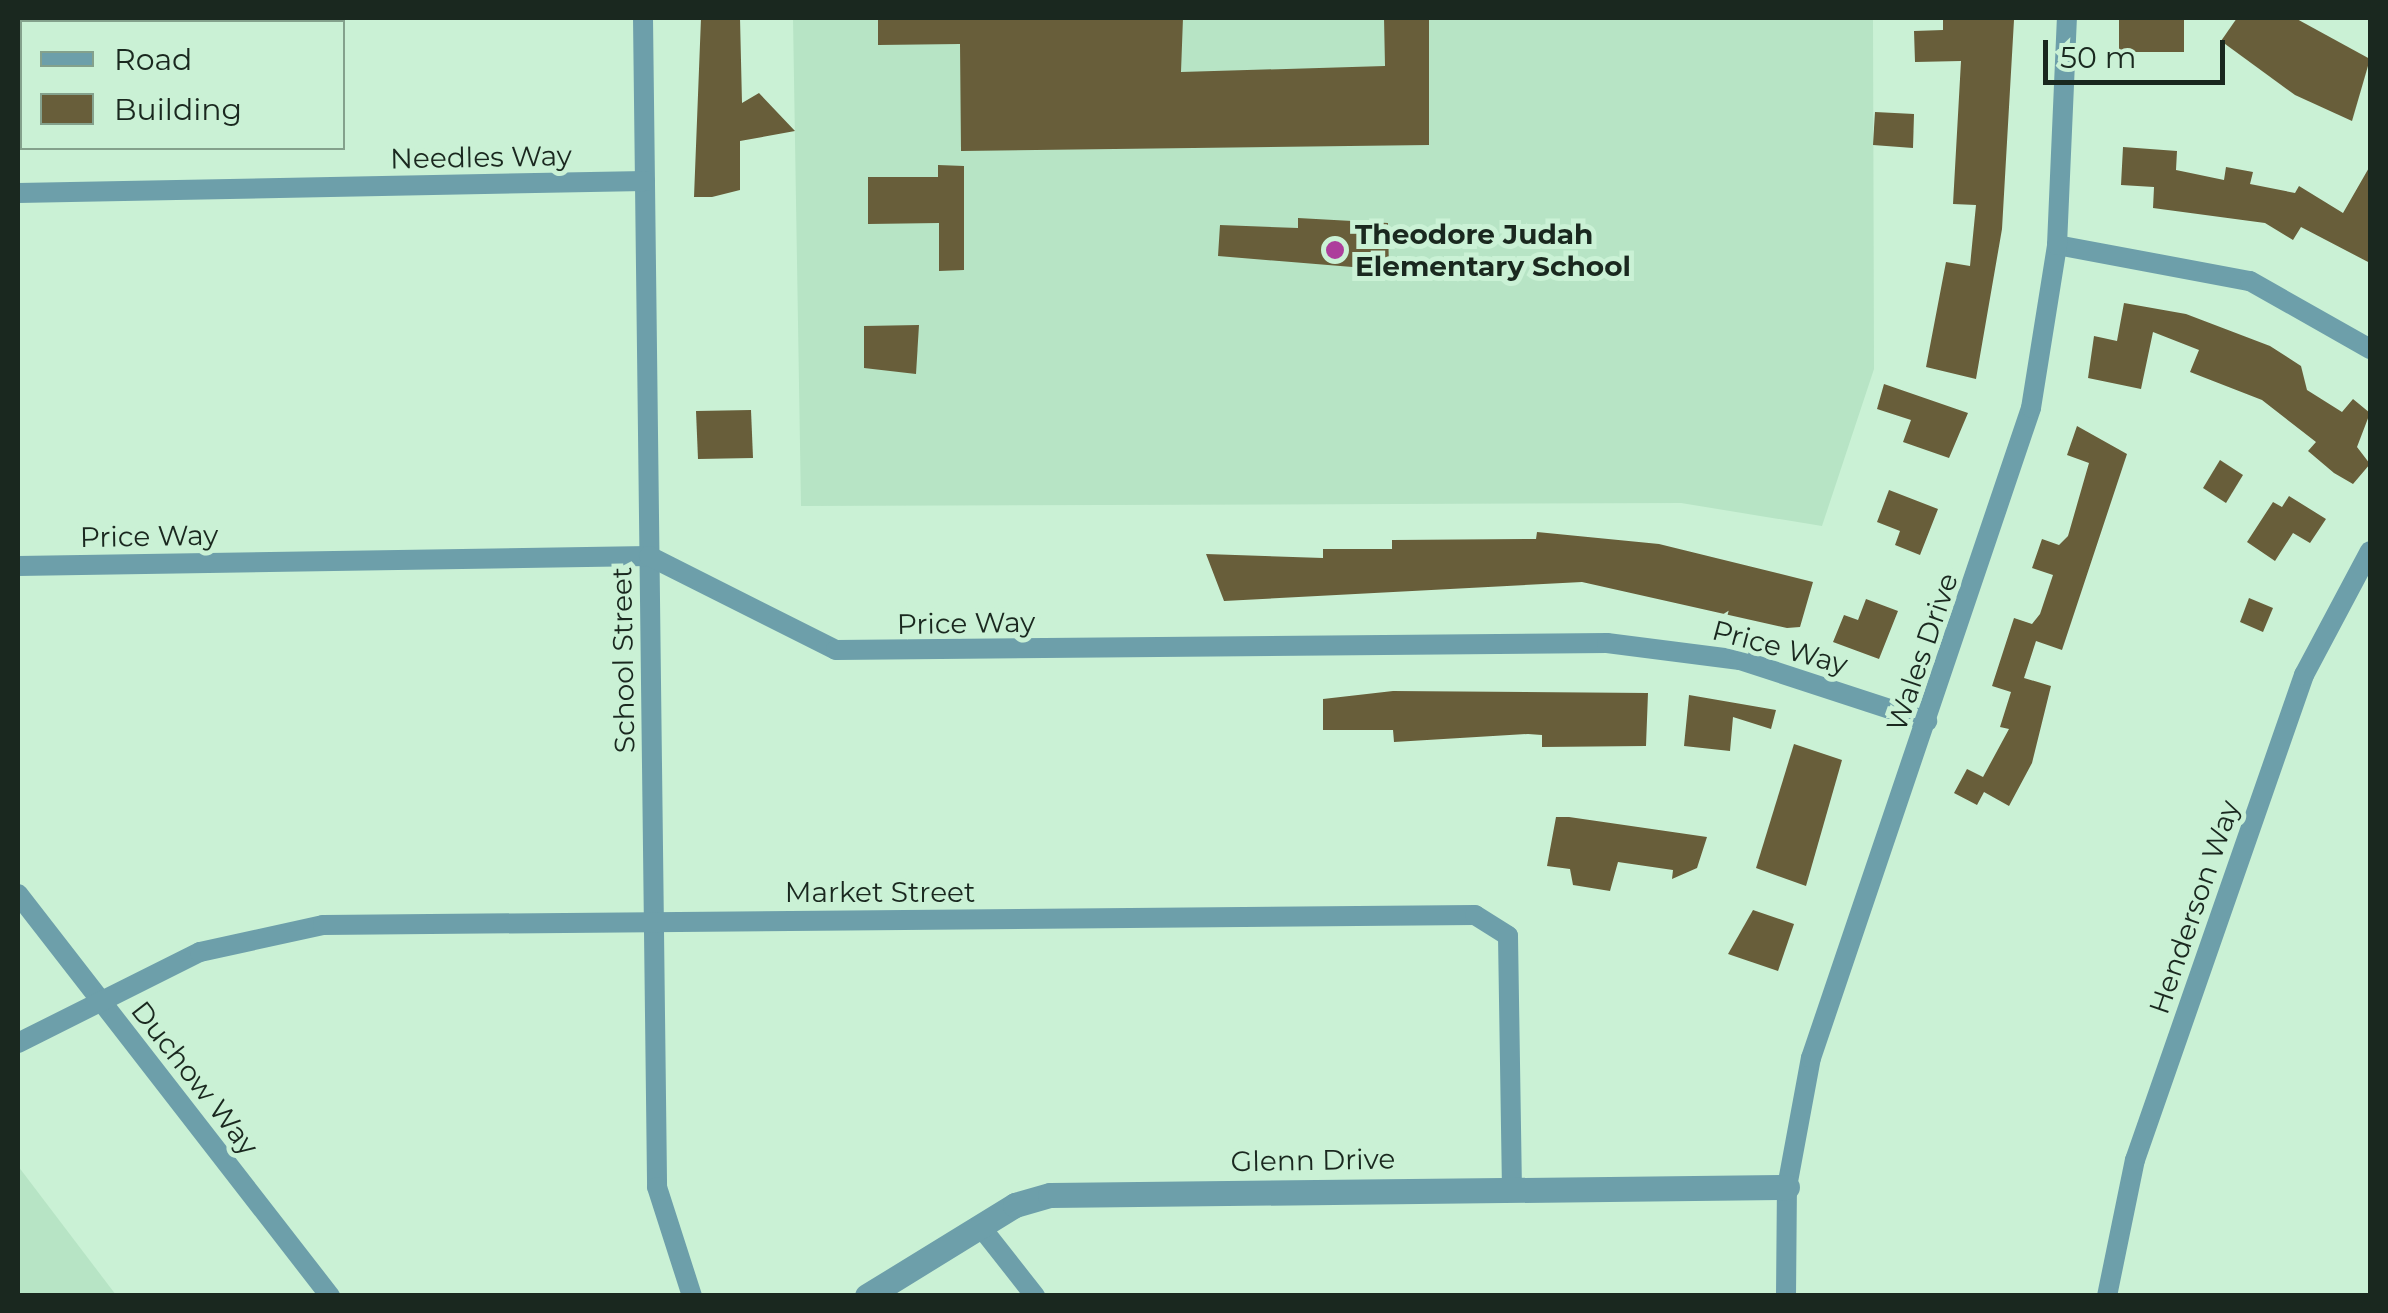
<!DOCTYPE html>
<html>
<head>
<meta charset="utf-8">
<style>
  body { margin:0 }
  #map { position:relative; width:2388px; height:1313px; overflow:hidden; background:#caf1d5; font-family:Montserrat,sans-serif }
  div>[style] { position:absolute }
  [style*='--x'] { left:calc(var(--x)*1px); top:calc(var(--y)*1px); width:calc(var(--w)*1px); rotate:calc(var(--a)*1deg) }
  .built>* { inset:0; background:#b7e4c5 }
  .building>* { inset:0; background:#685e3a }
  .minor>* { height:20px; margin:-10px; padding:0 10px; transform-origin:10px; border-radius:10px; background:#6d9faa }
  .tertiary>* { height:25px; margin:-12.5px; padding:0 12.5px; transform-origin:12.5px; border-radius:12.5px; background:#6d9faa }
  .dots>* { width:28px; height:28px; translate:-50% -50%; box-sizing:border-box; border:5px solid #caf1d5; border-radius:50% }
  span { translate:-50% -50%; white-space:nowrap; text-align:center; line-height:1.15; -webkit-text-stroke:10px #caf1d5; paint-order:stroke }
  .street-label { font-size:28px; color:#1a281f }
  .poi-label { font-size:28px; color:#1a281f; font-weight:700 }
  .left { translate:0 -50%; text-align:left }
  .frame { position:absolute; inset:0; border:20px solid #1a281f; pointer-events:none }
  .legend { position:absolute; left:20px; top:20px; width:325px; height:130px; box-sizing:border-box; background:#caf1d5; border:2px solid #84a18c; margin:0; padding:12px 18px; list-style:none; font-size:30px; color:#1a281f }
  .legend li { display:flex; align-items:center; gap:20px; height:50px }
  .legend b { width:50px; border:2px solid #84a18c }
  .scale { position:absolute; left:2043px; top:40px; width:182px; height:45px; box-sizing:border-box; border:5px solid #1a281f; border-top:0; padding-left:12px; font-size:30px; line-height:35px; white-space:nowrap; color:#1a281f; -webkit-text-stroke:8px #caf1d5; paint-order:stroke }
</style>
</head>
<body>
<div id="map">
  <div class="built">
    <i style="clip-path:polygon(793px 18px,1873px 18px,1874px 369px,1822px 526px,1681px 503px,801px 506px)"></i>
    <i style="clip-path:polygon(18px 1166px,116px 1295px,18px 1295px)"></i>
  </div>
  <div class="building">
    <i style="clip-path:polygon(701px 18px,740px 18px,742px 103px,759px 93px,795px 131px,740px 141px,740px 190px,712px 197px,694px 197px)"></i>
    <i style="clip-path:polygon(878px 18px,1183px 18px,1181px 72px,1385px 66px,1384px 18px,1429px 18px,1429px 145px,961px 151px,960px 44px,878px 45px)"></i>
    <i style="clip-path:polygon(2119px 18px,2184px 18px,2184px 52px,2119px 52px)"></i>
    <i style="clip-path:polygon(2237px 18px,2295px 18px,2370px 59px,2352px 121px,2295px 95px,2221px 41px)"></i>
    <i style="clip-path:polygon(1943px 20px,2014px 20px,2002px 229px,1976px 379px,1926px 367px,1946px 262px,1970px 266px,1976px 205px,1953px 204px,1961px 61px,1915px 62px,1914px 31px,1943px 30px)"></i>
    <i style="clip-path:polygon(1875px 112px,1914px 114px,1913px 148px,1873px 145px)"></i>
    <i style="clip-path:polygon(2123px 147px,2177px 151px,2176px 170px,2224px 180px,2226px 167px,2253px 172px,2250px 184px,2295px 193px,2299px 186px,2343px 213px,2370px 166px,2370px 263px,2301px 227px,2293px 240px,2265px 223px,2153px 208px,2154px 187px,2121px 185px)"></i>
    <i style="clip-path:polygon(938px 165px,964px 166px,964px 270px,939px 271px,939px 223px,868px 224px,868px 177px,938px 177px)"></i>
    <i style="clip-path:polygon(1298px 218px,1388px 223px,1389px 270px,1218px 256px,1220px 225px,1298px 228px)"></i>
    <i style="clip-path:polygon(2124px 303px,2186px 314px,2270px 346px,2301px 366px,2307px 390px,2342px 412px,2353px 399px,2370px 413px,2357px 447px,2370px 464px,2353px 484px,2334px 473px,2308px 451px,2316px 442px,2262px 400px,2190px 372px,2199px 350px,2153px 332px,2141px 389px,2088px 378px,2094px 336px,2117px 341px)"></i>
    <i style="clip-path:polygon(919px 325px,916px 374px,864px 368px,864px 326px)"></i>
    <i style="clip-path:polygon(1884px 384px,1968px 413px,1949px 458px,1903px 442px,1911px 420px,1877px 409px)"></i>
    <i style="clip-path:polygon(751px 410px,753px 458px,698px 459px,696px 411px)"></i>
    <i style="clip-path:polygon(2077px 426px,2127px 454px,2062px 650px,2036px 641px,2024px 678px,2051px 686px,2032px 763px,2009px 806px,1984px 792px,1977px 805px,1954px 793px,1967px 769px,1983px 777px,2009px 729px,2000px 727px,2011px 692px,1992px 686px,2014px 618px,2032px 624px,2040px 614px,2053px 575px,2032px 568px,2042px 539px,2059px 545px,2068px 536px,2089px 463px,2067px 455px)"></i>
    <i style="clip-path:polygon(2220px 460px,2243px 475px,2226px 503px,2203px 488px)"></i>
    <i style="clip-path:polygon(1889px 490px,1938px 509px,1920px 555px,1895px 545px,1900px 531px,1877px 522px)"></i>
    <i style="clip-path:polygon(2289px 496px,2326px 519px,2310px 543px,2293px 533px,2275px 561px,2247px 542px,2273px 502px,2282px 507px)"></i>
    <i style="clip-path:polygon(1537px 532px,1659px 544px,1813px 582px,1800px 627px,1787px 628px,1582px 582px,1224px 601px,1206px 554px,1323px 558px,1323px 549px,1392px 549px,1392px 540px,1536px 539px)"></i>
    <i style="clip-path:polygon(2249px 598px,2273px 608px,2263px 632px,2240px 622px)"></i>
    <i style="clip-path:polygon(1866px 599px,1898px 611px,1879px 659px,1833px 642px,1844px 615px,1858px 620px)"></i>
    <i style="clip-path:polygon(1393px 691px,1648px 693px,1646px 746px,1542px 747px,1542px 735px,1528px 734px,1394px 742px,1393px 730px,1323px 730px,1323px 699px)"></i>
    <i style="clip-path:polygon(1689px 695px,1776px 710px,1771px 729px,1733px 717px,1730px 751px,1684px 746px)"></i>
    <i style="clip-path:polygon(1794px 744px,1842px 760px,1806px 886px,1756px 868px)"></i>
    <i style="clip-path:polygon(1556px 817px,1569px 817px,1707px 837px,1697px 868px,1672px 879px,1673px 870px,1618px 862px,1610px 891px,1573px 885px,1570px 869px,1547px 866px)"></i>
    <i style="clip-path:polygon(1753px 910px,1794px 924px,1778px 971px,1728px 954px)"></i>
  </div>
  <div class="minor">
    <i style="--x:643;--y:18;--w:1169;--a:89.31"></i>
    <i style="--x:657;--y:1187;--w:114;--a:72.2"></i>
    <i style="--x:18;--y:193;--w:627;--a:-1.1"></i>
    <i style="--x:2057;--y:245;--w:196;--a:10.6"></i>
    <i style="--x:2250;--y:281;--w:138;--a:29.5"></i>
    <i style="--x:18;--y:566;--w:631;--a:-0.91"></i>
    <i style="--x:649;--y:556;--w:209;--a:26.7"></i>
    <i style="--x:836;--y:650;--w:771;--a:-0.52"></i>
    <i style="--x:1607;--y:643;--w:134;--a:7.3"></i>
    <i style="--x:1740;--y:660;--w:197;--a:18.1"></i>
    <i style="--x:18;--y:894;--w:509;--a:52.18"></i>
    <i style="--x:18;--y:1043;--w:203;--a:-26.6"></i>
    <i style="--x:200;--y:952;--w:126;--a:-12.4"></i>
    <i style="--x:323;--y:925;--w:1152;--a:-0.5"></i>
    <i style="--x:1475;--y:915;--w:39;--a:32"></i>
    <i style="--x:1508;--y:936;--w:252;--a:89.1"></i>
    <i style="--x:980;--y:1226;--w:89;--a:51.8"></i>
    <i style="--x:1786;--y:1296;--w:109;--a:-89.5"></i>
    <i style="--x:1787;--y:1187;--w:131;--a:-79.5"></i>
    <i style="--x:1811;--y:1058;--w:686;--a:-71.3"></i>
    <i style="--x:2031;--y:408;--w:165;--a:-80.9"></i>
    <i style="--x:2057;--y:245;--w:227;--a:-87.5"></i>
    <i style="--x:2107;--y:1296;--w:139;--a:-78.4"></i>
    <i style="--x:2135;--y:1160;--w:514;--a:-70.79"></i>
    <i style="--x:2304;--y:675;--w:140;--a:-62"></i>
  </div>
  <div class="tertiary">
    <i style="--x:867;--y:1296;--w:174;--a:-31.6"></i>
    <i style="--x:1015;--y:1205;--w:36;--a:-16"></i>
    <i style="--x:1050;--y:1195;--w:737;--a:-0.62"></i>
  </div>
  <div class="dots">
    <i style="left:1335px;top:250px;background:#ad3e9c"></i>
  </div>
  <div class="street-label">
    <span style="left:481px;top:157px;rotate:-1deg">Needles Way</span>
    <span style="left:149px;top:536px;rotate:-1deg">Price Way</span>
    <span style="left:966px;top:623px;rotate:-1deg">Price Way</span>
    <span style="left:1780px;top:647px;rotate:15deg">Price Way</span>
    <span style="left:1922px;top:652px;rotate:-71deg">Wales Drive</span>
    <span style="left:623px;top:660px;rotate:-91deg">School Street</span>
    <span style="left:880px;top:892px">Market Street</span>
    <span style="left:2194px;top:907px;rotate:-71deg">Henderson Way</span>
    <span style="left:195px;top:1078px;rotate:52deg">Duchow Way</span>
    <span style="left:1313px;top:1160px;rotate:-1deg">Glenn Drive</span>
  </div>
  <div class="poi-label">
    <span class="left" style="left:1355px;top:250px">Theodore Judah<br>Elementary School</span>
  </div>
  <div class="frame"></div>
  <ul class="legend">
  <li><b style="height:12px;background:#6d9faa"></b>Road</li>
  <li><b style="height:28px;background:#685e3a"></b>Building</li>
  </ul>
  <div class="scale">50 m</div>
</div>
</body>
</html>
